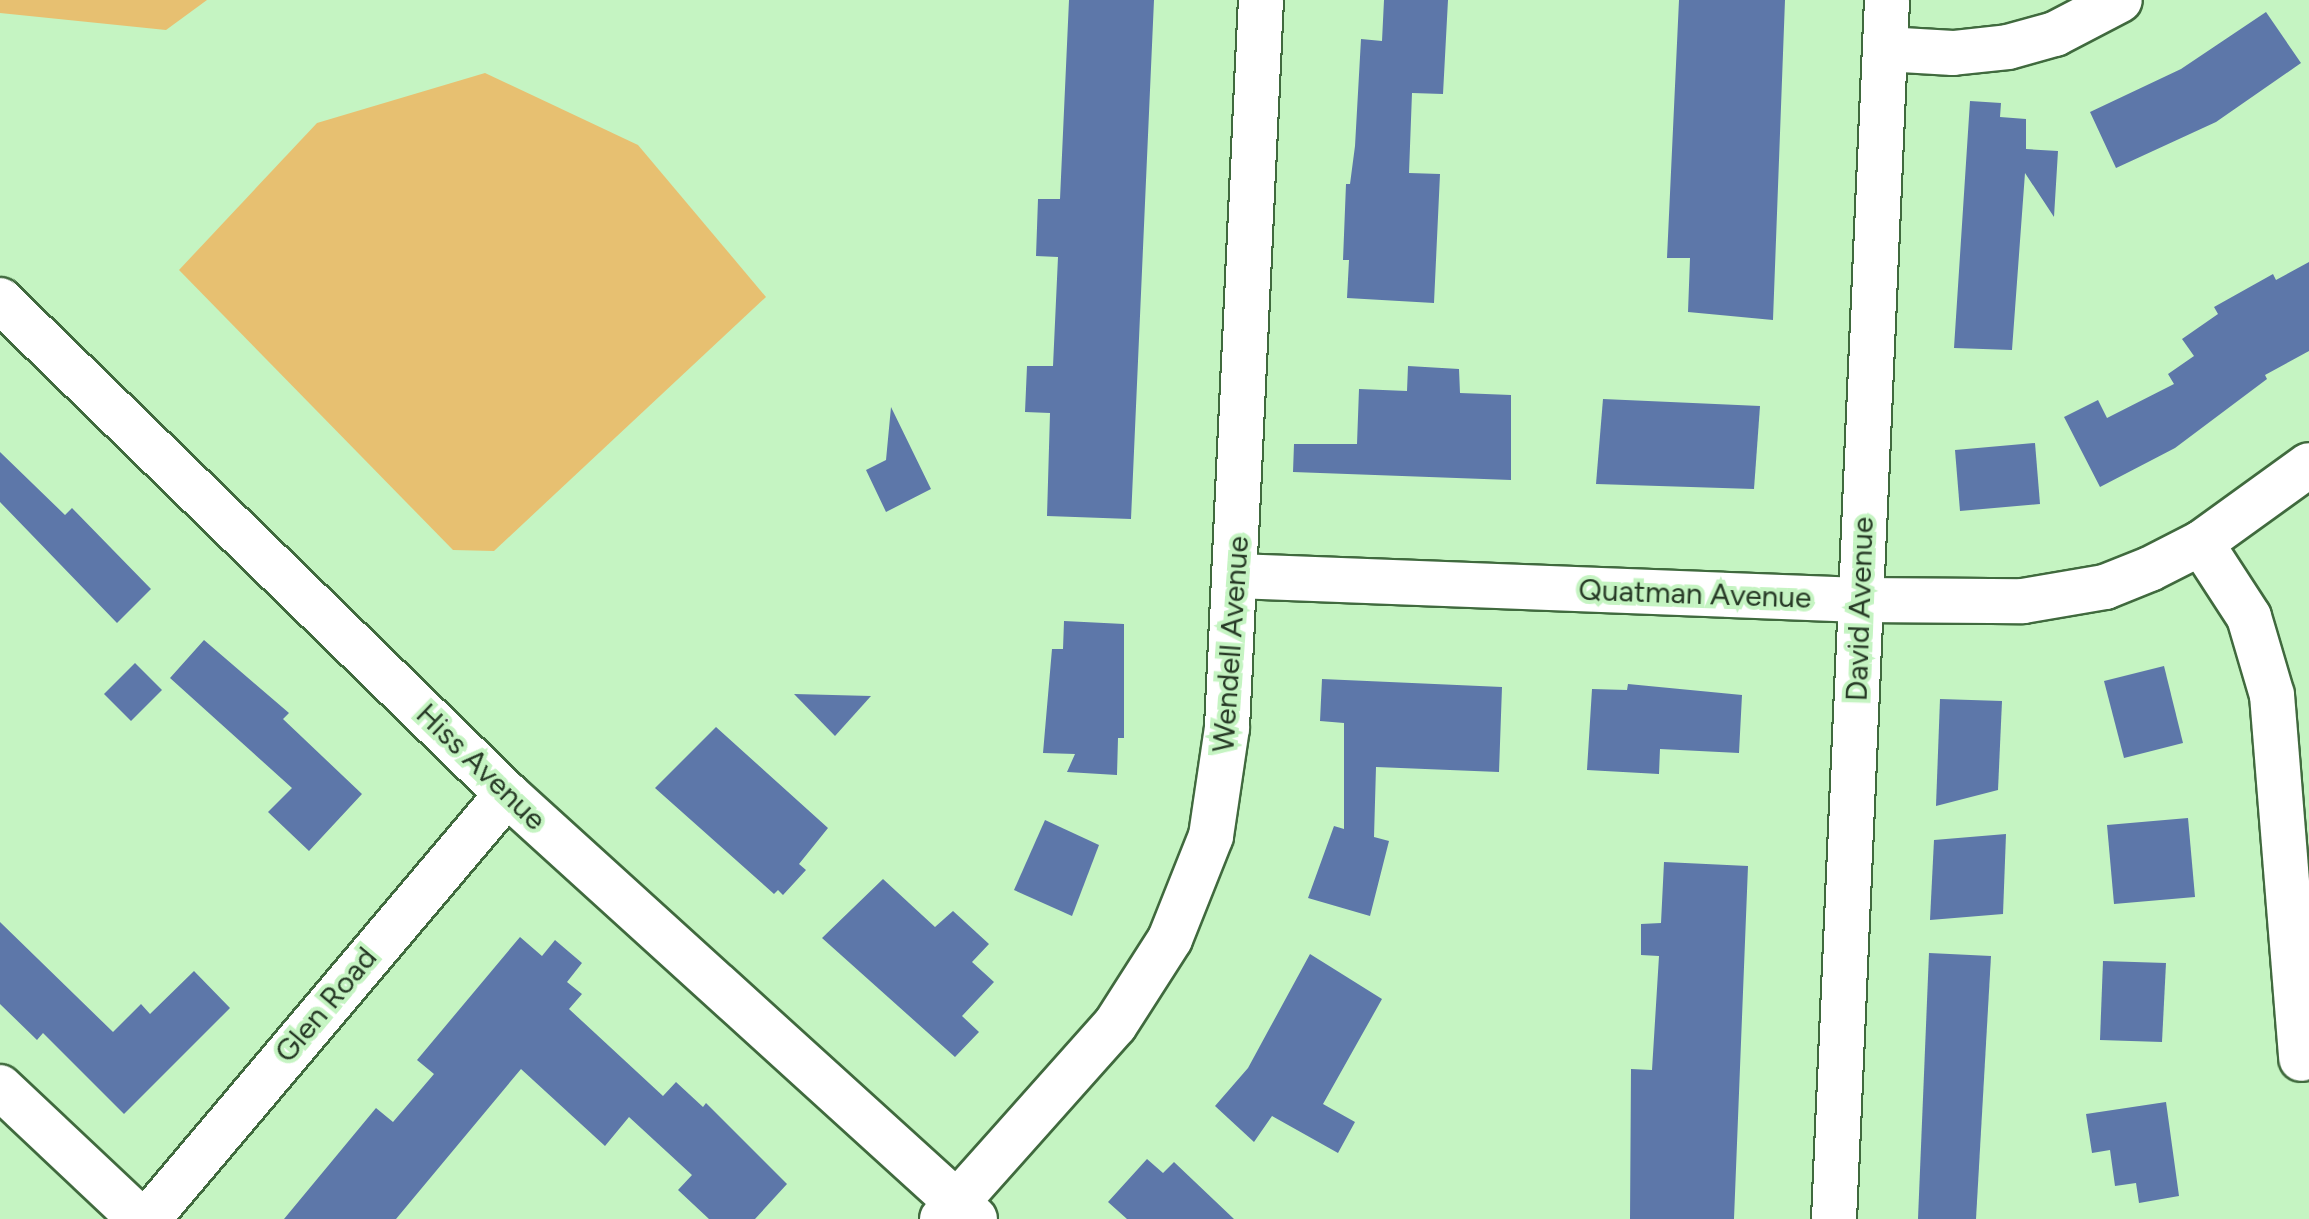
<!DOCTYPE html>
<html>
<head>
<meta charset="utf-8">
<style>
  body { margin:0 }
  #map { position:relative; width:2309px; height:1219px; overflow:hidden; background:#c5f4c2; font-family:Figtree,sans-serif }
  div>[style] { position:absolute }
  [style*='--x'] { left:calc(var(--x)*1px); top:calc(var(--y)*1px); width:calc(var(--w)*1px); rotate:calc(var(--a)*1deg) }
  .green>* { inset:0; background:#e7c071 }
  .building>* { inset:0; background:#5d77a9 }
  .roads { filter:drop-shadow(2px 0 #406a3e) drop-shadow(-2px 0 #406a3e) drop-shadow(0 2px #406a3e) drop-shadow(0 -2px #406a3e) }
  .minor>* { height:44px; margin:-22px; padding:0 22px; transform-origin:22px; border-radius:22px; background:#fff }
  span { translate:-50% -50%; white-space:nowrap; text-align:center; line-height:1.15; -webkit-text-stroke:8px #c5f4c2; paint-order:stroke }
  .street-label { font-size:30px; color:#273a26 }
</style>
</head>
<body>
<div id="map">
  <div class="green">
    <i style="clip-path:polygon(0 0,207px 0,166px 30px,0 13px)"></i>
    <i style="clip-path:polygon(485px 73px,638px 145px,766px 297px,494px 551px,453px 550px,179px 270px,317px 123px)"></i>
  </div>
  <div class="building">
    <i style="clip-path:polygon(1069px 0,1154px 0,1131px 519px,1047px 516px,1050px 413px,1025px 412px,1027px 366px,1053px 366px,1058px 257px,1036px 256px,1038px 199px,1060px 199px)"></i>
    <i style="clip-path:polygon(1384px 0,1448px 0,1443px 94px,1412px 93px,1409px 173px,1440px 174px,1434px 303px,1347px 298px,1349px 260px,1343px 260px,1346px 184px,1350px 184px,1355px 146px,1361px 39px,1382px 41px)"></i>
    <i style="clip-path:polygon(1679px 0,1785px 0,1773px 320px,1688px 312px,1690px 258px,1667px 258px)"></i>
    <i style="clip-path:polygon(2266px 12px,2301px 63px,2216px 122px,2116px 168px,2090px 112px,2181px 69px)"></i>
    <i style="clip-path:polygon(1970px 101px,2001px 103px,2000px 117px,2026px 119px,2026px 149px,2058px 151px,2054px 217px,2025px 173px,2012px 350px,1954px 348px)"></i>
    <i style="clip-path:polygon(2309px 262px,2309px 351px,2265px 375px,2267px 379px,2175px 448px,2100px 487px,2064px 417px,2098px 400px,2107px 418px,2174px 384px,2168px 374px,2194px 356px,2182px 339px,2218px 314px,2214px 307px,2273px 274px,2276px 280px)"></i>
    <i style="clip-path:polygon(1408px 366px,1459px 369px,1460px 393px,1511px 395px,1511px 480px,1293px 472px,1294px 444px,1357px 444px,1359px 389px,1407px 391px)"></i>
    <i style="clip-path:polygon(1603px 399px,1760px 406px,1754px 489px,1596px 484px)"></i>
    <i style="clip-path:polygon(891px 407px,931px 489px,886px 512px,866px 470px,886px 460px)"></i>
    <i style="clip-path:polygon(2035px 443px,2040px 504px,1960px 511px,1955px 450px)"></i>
    <i style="clip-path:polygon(0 452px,65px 515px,72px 508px,151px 589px,117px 623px,0 502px)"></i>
    <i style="clip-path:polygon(1064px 621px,1124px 624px,1124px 738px,1118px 738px,1117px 775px,1067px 772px,1075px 754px,1043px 753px,1052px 649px,1063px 649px)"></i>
    <i style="clip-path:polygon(204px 640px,289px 713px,283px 719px,362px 794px,309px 851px,268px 812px,292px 788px,170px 678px)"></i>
    <i style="clip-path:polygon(135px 663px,162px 690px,131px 721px,104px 694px)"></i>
    <i style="clip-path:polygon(2164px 666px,2183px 743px,2124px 758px,2104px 681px)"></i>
    <i style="clip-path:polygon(1322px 679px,1502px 687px,1499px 772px,1376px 767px,1374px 837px,1389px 841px,1370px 916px,1308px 898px,1334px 826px,1344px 829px,1344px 723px,1320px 721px)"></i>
    <i style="clip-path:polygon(1628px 684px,1742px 695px,1739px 753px,1660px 749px,1659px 774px,1587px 770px,1592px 689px,1627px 690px)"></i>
    <i style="clip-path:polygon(794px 694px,871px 696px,835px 736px)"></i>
    <i style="clip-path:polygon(1940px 699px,2002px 701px,1998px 790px,1936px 806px)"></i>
    <i style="clip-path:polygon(716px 727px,828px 828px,799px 864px,806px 870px,783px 895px,778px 890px,774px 894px,655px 788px)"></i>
    <i style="clip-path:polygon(2188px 818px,2195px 897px,2114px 904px,2107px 825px)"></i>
    <i style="clip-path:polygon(1045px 820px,1099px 845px,1072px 916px,1014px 890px)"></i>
    <i style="clip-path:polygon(2006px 834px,2003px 914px,1930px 920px,1934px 840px)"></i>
    <i style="clip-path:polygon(1664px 862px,1748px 866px,1734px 1219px,1630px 1219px,1631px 1069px,1652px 1070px,1659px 956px,1641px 955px,1641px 924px,1661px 923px)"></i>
    <i style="clip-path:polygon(883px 879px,935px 927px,953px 911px,989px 944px,972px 962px,994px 982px,962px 1016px,979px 1032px,955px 1057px,822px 938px)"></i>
    <i style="clip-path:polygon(0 922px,113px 1032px,141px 1004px,150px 1014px,194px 971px,230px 1008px,124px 1114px,43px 1033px,37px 1040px,0 1004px)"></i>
    <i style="clip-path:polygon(520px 937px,542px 956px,555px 940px,582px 963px,567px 982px,582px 994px,569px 1009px,663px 1096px,676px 1082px,703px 1107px,706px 1103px,787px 1184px,755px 1219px,709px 1219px,678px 1190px,692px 1175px,629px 1117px,605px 1146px,521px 1069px,396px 1219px,284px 1219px,376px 1108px,393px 1122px,434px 1074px,417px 1060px)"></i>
    <i style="clip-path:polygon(1929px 953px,1991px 956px,1976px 1219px,1918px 1219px)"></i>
    <i style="clip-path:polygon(1310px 954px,1382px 999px,1323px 1104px,1355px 1122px,1338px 1153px,1272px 1116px,1254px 1142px,1215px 1106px,1248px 1068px)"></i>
    <i style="clip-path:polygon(2103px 961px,2166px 963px,2162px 1042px,2100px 1040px)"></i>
    <i style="clip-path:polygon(2166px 1102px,2179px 1196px,2139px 1203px,2136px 1183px,2115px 1186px,2110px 1150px,2092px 1153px,2086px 1114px)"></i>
    <i style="clip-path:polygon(1147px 1159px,1163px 1173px,1174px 1162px,1234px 1219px,1127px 1219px,1108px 1202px)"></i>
  </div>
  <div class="roads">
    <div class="minor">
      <i style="--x:1885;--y:49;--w:68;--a:3.4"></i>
      <i style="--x:1953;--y:53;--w:55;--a:-6.2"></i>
      <i style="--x:2008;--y:47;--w:49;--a:-15.5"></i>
      <i style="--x:2055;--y:34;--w:73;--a:-27.6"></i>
      <i style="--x:0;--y:300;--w:708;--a:44.26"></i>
      <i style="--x:507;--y:794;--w:632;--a:42.24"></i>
      <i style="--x:2201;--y:543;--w:88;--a:57"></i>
      <i style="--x:2249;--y:617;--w:81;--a:73.6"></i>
      <i style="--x:2272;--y:695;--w:365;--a:85.4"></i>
      <i style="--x:1236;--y:576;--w:625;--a:2.2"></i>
      <i style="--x:1861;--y:600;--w:162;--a:0.4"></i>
      <i style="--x:2023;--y:601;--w:83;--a:-9.7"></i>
      <i style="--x:2105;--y:587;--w:48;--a:-21.8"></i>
      <i style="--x:2150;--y:569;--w:57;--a:-27"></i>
      <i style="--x:2201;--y:543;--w:133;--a:-35.8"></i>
      <i style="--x:0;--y:1087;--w:192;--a:43.3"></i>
      <i style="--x:148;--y:1219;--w:556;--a:-49.81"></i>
      <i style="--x:942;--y:1219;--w:260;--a:-48.3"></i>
      <i style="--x:1115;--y:1025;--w:102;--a:-57.4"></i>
      <i style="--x:1170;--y:939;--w:111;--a:-68.3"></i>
      <i style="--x:1211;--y:836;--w:109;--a:-81.6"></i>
      <i style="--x:1227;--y:728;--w:729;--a:-87.33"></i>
      <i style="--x:1834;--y:1219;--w:1220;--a:-87.51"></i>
    </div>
  </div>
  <div class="street-label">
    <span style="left:1695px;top:594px;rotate:2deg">Quatman Avenue</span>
    <span style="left:1860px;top:609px;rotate:-88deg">David Avenue</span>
    <span style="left:1231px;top:644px;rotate:-86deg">Wendell Avenue</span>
    <span style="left:481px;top:767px;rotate:44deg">Hiss Avenue</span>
    <span style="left:326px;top:1005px;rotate:-50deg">Glen Road</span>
  </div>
</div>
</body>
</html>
